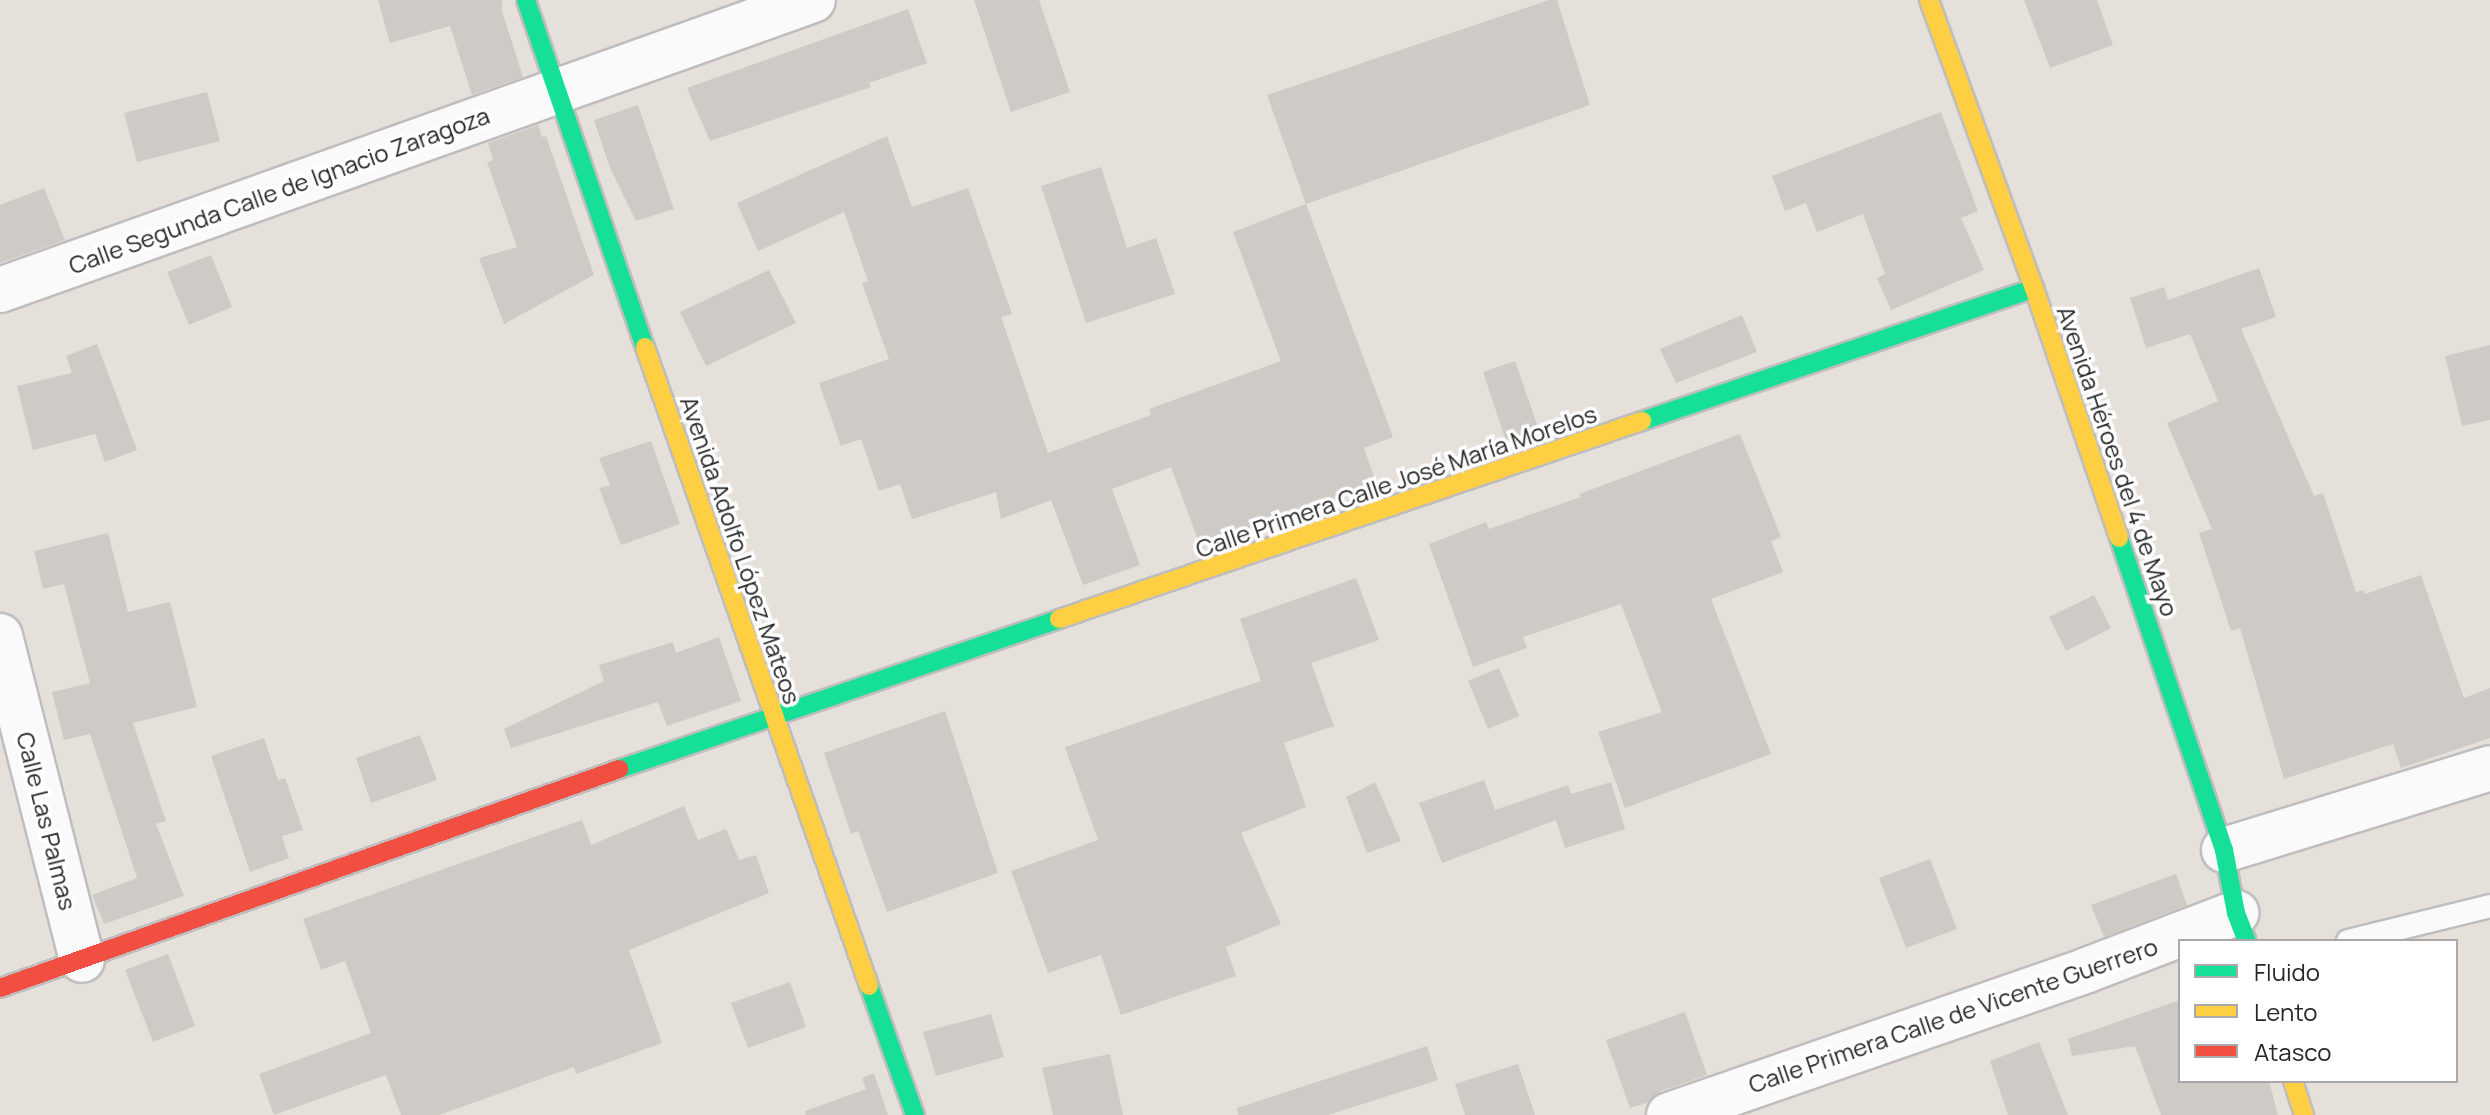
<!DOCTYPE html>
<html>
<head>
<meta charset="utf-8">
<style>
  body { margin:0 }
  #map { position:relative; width:2490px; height:1115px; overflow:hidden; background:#e6e0db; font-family:Manrope,sans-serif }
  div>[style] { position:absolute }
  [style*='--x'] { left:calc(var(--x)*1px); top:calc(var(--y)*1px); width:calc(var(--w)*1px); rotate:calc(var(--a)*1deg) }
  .building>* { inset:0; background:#cecac6 }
  .roads { filter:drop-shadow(2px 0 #bfbdbe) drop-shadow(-2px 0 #bfbdbe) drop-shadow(0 2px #bfbdbe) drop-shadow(0 -2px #bfbdbe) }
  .lane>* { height:22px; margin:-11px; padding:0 11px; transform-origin:11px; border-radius:11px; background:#fbfafa }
  .street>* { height:44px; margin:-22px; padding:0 22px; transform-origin:22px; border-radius:22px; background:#fbfafa }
  .fast>* { height:18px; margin:-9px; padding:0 9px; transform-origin:9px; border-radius:9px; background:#16e098 }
  .slow>* { height:18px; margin:-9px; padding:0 9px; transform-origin:9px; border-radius:9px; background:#ffcf43 }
  .jam>* { height:18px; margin:-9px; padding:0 9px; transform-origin:9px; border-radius:9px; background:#f24e42 }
  span { translate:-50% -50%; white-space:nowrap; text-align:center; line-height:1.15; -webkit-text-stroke:7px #fff; paint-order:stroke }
  .street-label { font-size:24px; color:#272727 }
  .legend { position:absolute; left:2178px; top:939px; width:280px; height:144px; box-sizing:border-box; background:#fff; border:2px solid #a9a9a9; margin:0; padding:10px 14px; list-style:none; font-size:24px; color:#272727 }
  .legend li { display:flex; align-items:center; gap:16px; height:40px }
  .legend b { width:40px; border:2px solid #a9a9a9 }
</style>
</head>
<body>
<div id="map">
  <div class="building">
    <i style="clip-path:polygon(378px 0,502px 0,502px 11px,523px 77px,472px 95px,450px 26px,390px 43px)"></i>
    <i style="clip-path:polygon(974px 0,1039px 0,1070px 92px,1011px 112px)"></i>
    <i style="clip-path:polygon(1549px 0,1557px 0,1590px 105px,1306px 204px,1267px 95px)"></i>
    <i style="clip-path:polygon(2024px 0,2097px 0,2113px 45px,2050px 68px)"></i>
    <i style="clip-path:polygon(908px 9px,927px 63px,869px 83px,871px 87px,710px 141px,687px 88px)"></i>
    <i style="clip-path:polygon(207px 92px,220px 141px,137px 162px,124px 113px)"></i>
    <i style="clip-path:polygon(638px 105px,674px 209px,636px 221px,610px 168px,594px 120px)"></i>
    <i style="clip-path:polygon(1941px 112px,1978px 211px,1961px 218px,1984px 270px,1891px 310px,1877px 278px,1885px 274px,1863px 214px,1817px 232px,1806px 203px,1785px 211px,1772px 176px)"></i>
    <i style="clip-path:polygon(538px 125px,542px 137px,546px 136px,594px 275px,504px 324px,479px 258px,517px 247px,487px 162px,493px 160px,488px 143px)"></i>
    <i style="clip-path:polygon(887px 136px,912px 207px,968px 188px,1012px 314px,1001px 317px,1048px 453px,1151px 415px,1149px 409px,1281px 361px,1233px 232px,1306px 204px,1393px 437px,1364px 448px,1377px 485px,1200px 545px,1171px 467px,1112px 489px,1140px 565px,1083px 585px,1051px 500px,1001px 519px,996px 492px,912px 519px,900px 484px,879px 491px,861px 439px,841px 446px,819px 383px,889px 359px,862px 283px,868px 281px,844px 212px,758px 251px,737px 203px)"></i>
    <i style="clip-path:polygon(1101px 167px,1127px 248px,1156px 238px,1175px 294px,1086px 323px,1041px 186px)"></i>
    <i style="clip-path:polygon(44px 188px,65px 240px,0 263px,0 205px)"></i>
    <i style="clip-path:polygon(211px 255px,232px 307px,189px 325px,167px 272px)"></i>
    <i style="clip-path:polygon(2259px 268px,2276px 317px,2241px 329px,2314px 496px,2323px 493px,2356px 592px,2364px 590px,2365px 594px,2421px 575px,2464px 698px,2490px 688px,2490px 738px,2401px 768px,2393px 744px,2284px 779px,2240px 628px,2231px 631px,2199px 533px,2212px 529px,2167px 423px,2218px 401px,2190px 334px,2146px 348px,2130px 298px,2164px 287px,2168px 300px)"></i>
    <i style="clip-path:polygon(769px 270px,796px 323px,706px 366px,680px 312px)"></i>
    <i style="clip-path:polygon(1742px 315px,1757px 352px,1676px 383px,1660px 349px)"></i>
    <i style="clip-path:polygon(97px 344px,137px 450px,105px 462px,95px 434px,33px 450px,17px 386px,72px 373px,66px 356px)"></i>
    <i style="clip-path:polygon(2490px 345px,2490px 420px,2462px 426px,2445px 356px)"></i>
    <i style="clip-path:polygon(1515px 361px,1539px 430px,1506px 441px,1483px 372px)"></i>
    <i style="clip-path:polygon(1740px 434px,1781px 537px,1771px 541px,1783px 572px,1711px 599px,1771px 754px,1625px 808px,1598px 732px,1662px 712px,1621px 604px,1523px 637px,1527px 648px,1473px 667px,1429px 544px,1486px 522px,1489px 529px,1581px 497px,1579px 494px)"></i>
    <i style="clip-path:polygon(651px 441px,680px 524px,621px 545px,599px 488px,610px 485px,599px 458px)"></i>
    <i style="clip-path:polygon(108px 533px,128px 612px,170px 602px,197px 707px,133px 723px,166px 821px,156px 824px,184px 896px,104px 924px,92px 895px,137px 878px,90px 734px,64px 740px,52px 692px,90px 683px,64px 584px,43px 589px,34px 551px)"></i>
    <i style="clip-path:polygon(1356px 578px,1379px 640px,1311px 663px,1334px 726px,1284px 743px,1306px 807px,1241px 833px,1281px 924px,1226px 947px,1236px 976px,1121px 1015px,1101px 955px,1048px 973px,1011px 871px,1098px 840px,1065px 747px,1261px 681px,1240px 619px)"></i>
    <i style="clip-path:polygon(2094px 595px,2111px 628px,2066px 651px,2049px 617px)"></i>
    <i style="clip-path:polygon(719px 637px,741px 701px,667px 726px,658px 702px,511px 748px,504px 729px,604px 681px,599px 665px,673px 642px,676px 653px)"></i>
    <i style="clip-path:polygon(1499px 668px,1519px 716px,1488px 729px,1468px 681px)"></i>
    <i style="clip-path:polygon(945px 711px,998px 873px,887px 912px,858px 831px,851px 834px,824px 753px)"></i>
    <i style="clip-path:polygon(420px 735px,437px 780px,371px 803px,356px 758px)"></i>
    <i style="clip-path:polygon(264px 738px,278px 780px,285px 778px,303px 830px,282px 836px,289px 858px,250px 872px,211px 756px)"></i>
    <i style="clip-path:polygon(1484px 780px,1495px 810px,1568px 785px,1571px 794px,1611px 782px,1625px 829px,1565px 848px,1556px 820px,1442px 863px,1419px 803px)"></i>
    <i style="clip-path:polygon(1375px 782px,1401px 841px,1367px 853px,1346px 797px)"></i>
    <i style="clip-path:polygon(684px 806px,698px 840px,726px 829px,739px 860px,756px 855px,769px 893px,629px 950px,662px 1043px,576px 1074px,574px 1067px,439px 1115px,401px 1115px,386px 1075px,274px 1115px,259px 1074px,371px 1033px,345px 961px,321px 970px,303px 919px,582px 820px,591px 845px)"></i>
    <i style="clip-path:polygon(1930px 859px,1957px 929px,1906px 948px,1879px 878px)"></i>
    <i style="clip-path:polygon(2176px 874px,2187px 905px,2104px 937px,2091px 905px)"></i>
    <i style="clip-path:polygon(168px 954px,195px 1026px,153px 1042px,125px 970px)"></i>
    <i style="clip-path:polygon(790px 982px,806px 1027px,748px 1048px,731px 1003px)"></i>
    <i style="clip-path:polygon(2180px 1000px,2180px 1081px,2269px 1081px,2278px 1115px,2161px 1115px,2135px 1046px,2072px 1056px,2068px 1039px)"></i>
    <i style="clip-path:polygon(1685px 1012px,1707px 1075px,1661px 1091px,1649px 1102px,1630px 1108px,1606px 1040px)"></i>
    <i style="clip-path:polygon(991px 1014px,1004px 1057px,936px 1076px,923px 1032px)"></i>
    <i style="clip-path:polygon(2039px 1042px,2068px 1115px,2008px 1115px,1990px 1061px)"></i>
    <i style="clip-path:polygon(1427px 1046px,1438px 1080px,1328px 1115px,1238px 1115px,1237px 1108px)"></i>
    <i style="clip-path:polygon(1110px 1054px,1123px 1115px,1053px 1115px,1042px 1068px)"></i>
    <i style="clip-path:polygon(1518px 1064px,1535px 1115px,1465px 1115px,1455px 1084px)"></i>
    <i style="clip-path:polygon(874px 1073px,888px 1115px,806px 1115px,805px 1111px,866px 1089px,862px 1078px)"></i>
  </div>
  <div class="roads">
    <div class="lane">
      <i style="--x:2348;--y:941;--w:146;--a:-13.8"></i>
    </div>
    <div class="street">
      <i style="--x:0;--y:290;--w:863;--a:-19.63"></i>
      <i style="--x:0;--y:636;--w:334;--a:75.8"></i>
      <i style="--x:2224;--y:850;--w:278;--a:-17.1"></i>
      <i style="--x:1669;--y:1115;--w:442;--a:-19.1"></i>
      <i style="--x:2087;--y:970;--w:160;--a:-20.9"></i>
    </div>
    <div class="fast">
      <i style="--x:526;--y:0;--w:367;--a:71.1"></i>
      <i style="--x:1642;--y:421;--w:414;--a:-18.7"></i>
      <i style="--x:2119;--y:538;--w:329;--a:71.4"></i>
      <i style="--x:2224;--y:850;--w:64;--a:79.2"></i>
      <i style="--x:2236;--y:913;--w:30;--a:69"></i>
      <i style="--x:619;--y:769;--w:465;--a:-18.8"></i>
      <i style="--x:869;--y:986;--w:137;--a:70.4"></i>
    </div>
    <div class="slow">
      <i style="--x:1929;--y:0;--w:307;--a:70"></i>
      <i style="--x:2034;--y:288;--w:264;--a:71.2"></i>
      <i style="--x:645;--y:347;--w:677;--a:70.68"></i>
      <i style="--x:1059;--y:619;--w:616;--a:-18.76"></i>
      <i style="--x:2293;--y:1081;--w:36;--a:72"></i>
    </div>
    <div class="jam">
      <i style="--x:0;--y:988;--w:657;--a:-19.48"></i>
    </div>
  </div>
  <div class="street-label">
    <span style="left:279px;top:190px;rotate:-20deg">Calle Segunda Calle de Ignacio Zaragoza</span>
    <span style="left:2118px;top:461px;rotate:71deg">Avenida Héroes del 4 de Mayo</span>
    <span style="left:1396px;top:481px;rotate:-19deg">Calle Primera Calle José María Morelos</span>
    <span style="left:741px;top:550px;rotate:71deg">Avenida Adolfo López Mateos</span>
    <span style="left:47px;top:821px;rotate:76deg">Calle Las Palmas</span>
    <span style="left:1953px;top:1015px;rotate:-19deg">Calle Primera Calle de Vicente Guerrero</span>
  </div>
  <ul class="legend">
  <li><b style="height:10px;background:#16e098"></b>Fluido</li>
  <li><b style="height:10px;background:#ffcf43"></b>Lento</li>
  <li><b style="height:10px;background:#f24e42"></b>Atasco</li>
  </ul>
</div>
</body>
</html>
